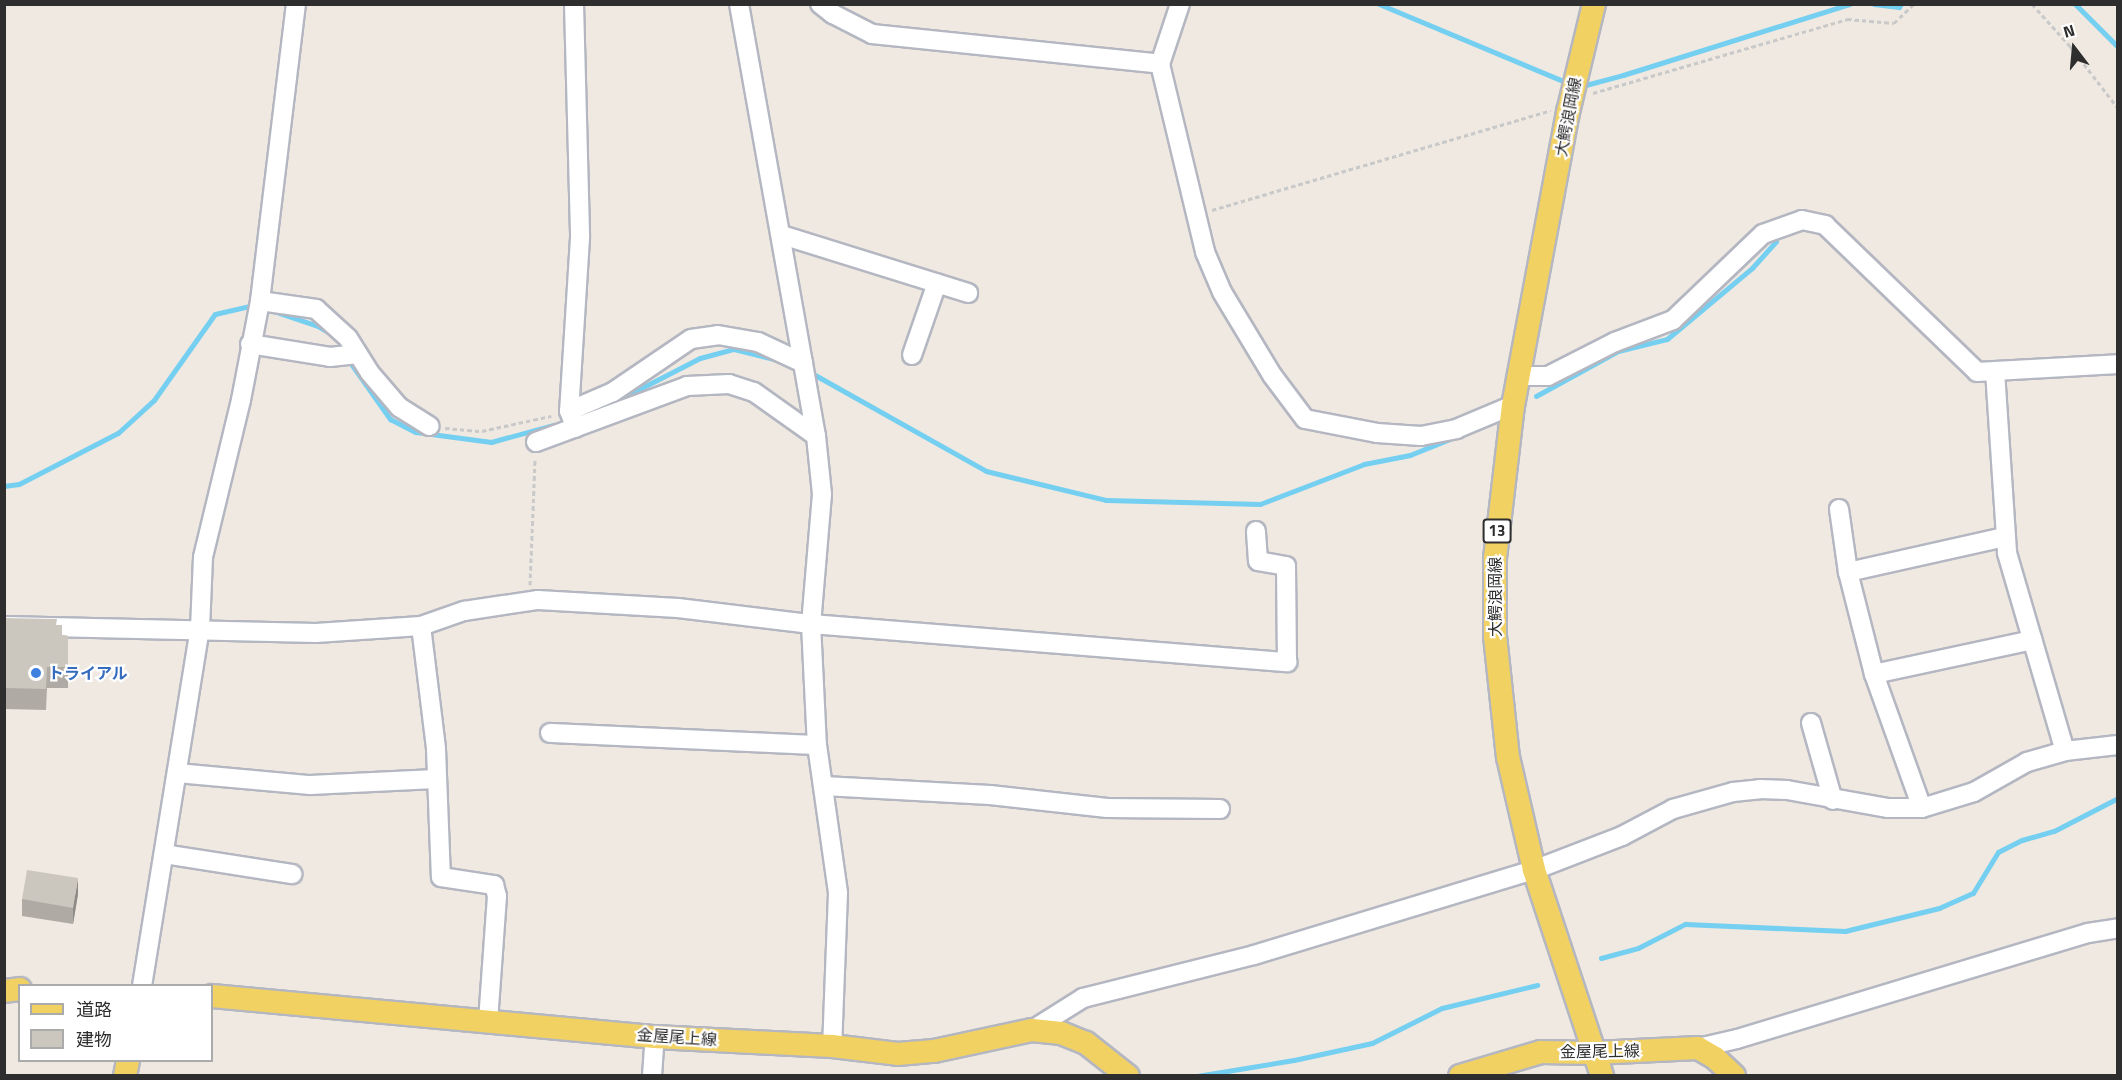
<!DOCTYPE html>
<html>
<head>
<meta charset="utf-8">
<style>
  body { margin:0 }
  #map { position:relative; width:2122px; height:1080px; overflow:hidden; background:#efe9e1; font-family:"Titillium Web","Noto Sans JP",sans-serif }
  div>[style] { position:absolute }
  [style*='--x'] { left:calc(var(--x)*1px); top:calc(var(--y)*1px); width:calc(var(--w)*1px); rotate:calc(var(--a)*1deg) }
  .stream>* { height:5px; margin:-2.5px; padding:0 2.5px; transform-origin:2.5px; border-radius:2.5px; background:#75cff0 }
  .path>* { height:3px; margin-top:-1.5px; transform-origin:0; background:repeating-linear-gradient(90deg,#c9c9c9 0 4.5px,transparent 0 7.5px) }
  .roads { filter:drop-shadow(2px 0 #b4b7c1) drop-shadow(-2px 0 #b4b7c1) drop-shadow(0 2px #b4b7c1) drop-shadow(0 -2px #b4b7c1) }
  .minor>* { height:18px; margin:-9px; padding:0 9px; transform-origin:9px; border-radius:9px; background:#fff }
  .major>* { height:22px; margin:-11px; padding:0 11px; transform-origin:11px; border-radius:11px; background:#f2d163 }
  .wall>* { inset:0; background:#afaba4 }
  .shaded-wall>* { inset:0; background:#8e8b86 }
  .building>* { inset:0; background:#cbc7bf }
  .dots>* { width:16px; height:16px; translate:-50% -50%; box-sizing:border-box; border:3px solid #fff; border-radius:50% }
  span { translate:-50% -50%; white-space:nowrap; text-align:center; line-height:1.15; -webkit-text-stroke:4.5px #fff; paint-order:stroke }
  .shield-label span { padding:2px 4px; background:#fff; border:2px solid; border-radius:4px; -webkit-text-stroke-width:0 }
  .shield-label { font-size:15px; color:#2e2e2e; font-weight:700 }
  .street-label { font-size:16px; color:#2e2e2e }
  .shop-label { font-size:16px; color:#366cbe; font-weight:700 }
  .left { translate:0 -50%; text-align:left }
  .frame { position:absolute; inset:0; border:6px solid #2e2e2e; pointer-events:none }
  .legend { position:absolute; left:18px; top:984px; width:195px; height:78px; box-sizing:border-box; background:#fff; border:2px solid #ababab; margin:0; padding:8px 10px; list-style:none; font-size:18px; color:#2e2e2e }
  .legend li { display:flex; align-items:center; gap:12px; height:30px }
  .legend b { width:30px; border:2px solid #ababab }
  .north { position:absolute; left:2044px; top:18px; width:60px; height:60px; -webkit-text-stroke:4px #fff; paint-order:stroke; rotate:344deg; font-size:16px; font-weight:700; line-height:24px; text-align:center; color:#2e2e2e }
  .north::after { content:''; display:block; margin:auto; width:21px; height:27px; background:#2e2e2e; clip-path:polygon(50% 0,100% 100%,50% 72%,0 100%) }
</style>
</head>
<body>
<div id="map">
  <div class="stream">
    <i style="--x:1379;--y:4;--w:207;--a:22.7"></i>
    <i style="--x:1874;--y:4;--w:25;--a:7"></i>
    <i style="--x:1899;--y:7;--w:4;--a:-56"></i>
    <i style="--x:2075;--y:4;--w:61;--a:45"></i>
    <i style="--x:1582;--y:86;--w:42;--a:-15"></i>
    <i style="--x:1623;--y:75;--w:238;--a:-17.4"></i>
    <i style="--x:273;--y:311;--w:47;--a:18.4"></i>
    <i style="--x:318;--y:326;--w:17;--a:31"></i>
    <i style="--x:347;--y:358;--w:75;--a:54.8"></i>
    <i style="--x:390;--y:419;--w:29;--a:27"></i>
    <i style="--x:416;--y:432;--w:76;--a:7.6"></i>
    <i style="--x:491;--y:442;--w:64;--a:-15.3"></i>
    <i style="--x:815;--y:375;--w:196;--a:29.3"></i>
    <i style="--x:986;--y:471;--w:123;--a:13.6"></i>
    <i style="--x:1106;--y:500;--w:154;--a:1.5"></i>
    <i style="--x:1260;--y:504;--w:111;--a:-21"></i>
    <i style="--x:1364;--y:464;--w:47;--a:-11.1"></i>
    <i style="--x:1410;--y:455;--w:45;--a:-22"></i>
    <i style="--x:626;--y:396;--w:83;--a:-27.2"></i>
    <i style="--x:700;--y:358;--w:35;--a:-15"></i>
    <i style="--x:734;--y:349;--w:49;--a:14.3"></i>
    <i style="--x:1536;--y:396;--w:94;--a:-28.8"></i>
    <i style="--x:1618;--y:351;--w:50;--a:-13.8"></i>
    <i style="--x:1667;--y:339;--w:111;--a:-39.9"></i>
    <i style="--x:1752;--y:268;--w:36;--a:-48"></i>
    <i style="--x:4;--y:486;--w:15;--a:-8"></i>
    <i style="--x:19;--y:484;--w:111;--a:-27.3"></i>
    <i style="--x:118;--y:433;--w:49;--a:-42.5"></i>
    <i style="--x:154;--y:400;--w:105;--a:-54.7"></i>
    <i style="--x:215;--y:314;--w:37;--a:-13"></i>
    <i style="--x:1601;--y:958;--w:38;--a:-15"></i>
    <i style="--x:1638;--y:948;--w:53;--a:-27.1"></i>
    <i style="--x:1685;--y:924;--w:160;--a:2.5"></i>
    <i style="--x:1845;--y:931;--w:97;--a:-13.7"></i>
    <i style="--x:1939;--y:908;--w:37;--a:-24"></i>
    <i style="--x:1973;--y:893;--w:48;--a:-58.6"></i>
    <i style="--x:1998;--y:852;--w:27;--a:-27"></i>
    <i style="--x:2022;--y:840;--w:33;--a:-16"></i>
    <i style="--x:2054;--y:831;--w:72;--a:-27.3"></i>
    <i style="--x:1197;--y:1076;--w:98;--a:-9.4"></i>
    <i style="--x:1294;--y:1060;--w:80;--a:-12.3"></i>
    <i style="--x:1372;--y:1043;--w:78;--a:-26.6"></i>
    <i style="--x:1442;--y:1008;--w:98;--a:-13.6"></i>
  </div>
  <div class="path">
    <i style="--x:2032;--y:4;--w:57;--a:47.9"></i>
    <i style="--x:2070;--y:46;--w:78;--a:52.3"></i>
    <i style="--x:1593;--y:93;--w:265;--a:-16.2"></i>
    <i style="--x:1847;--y:19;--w:47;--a:4.9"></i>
    <i style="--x:1894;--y:23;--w:28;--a:-44"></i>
    <i style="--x:1212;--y:210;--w:353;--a:-16.4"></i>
    <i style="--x:445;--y:428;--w:37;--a:5"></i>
    <i style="--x:482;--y:431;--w:71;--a:-12.3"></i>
    <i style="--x:530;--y:585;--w:125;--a:-87.7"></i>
  </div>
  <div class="roads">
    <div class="minor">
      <i style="--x:574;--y:4;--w:234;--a:88.5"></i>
      <i style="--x:580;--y:238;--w:173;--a:93.6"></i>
      <i style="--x:569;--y:411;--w:18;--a:68"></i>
      <i style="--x:739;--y:4;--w:439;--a:79.9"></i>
      <i style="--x:816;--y:436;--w:58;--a:84.1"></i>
      <i style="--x:822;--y:494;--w:130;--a:94.8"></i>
      <i style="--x:811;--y:624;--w:121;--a:87.2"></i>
      <i style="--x:817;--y:745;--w:149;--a:81.9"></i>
      <i style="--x:838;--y:893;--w:153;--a:92.2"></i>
      <i style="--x:820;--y:4;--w:16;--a:38"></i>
      <i style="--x:833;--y:14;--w:44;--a:27.1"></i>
      <i style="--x:872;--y:34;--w:290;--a:5.9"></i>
      <i style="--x:1180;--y:4;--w:63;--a:108.4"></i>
      <i style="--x:1160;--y:64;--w:193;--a:76.5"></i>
      <i style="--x:1205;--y:252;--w:43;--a:67"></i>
      <i style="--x:1222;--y:292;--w:97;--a:58.9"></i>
      <i style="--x:1272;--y:375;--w:55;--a:53.1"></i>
      <i style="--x:1305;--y:419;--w:73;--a:11"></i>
      <i style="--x:1377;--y:433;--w:44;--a:3.9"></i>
      <i style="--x:1421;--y:436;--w:36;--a:-11"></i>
      <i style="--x:1456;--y:429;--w:62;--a:-22.8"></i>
      <i style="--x:782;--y:235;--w:195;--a:17.3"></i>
      <i style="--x:260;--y:301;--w:57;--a:8.1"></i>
      <i style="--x:316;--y:309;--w:43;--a:42.2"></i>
      <i style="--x:348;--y:338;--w:41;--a:57.8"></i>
      <i style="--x:370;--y:373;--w:45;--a:49.5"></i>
      <i style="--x:399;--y:407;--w:36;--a:32"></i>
      <i style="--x:250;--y:344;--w:81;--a:9.2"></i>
      <i style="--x:330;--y:357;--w:28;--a:-6"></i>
      <i style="--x:912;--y:355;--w:76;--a:-70.9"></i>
      <i style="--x:1995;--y:371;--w:182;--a:86.2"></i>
      <i style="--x:2007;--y:553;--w:206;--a:73.7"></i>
      <i style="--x:1520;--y:376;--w:28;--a:0"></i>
      <i style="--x:1548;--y:376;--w:75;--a:-26.9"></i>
      <i style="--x:1615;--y:342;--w:62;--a:-20.8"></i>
      <i style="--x:1673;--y:320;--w:124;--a:-43.7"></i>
      <i style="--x:1763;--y:234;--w:41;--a:-19.7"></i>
      <i style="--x:1802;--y:220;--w:24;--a:12"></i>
      <i style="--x:1825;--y:225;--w:211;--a:44"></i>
      <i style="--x:1977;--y:372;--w:141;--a:-3.2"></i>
      <i style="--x:569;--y:411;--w:48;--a:-23.4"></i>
      <i style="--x:613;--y:392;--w:94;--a:-34.2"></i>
      <i style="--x:691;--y:339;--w:27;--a:-8"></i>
      <i style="--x:718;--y:335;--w:41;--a:9.9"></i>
      <i style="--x:758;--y:342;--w:50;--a:25"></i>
      <i style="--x:536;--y:442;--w:161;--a:-20.3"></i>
      <i style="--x:687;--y:386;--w:42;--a:-2.7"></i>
      <i style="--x:729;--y:384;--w:26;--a:18"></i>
      <i style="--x:754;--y:392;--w:76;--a:35.4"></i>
      <i style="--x:1839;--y:509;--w:64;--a:81.9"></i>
      <i style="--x:1848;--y:572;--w:105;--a:75.7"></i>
      <i style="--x:1874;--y:674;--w:142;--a:70.3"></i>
      <i style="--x:1848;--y:572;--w:160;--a:-12.6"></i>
      <i style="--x:4;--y:626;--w:312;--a:1.3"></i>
      <i style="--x:316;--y:633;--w:105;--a:-3.8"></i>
      <i style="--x:421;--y:626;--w:46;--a:-19.2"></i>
      <i style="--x:464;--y:611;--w:75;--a:-8.5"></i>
      <i style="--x:538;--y:600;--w:140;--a:3.3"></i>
      <i style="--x:678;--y:608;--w:134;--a:6.9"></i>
      <i style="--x:811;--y:624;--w:478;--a:4.6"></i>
      <i style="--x:1287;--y:662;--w:96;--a:-90.6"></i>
      <i style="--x:1286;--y:566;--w:28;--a:-170"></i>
      <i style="--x:1258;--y:561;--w:30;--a:-94"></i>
      <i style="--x:421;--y:626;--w:124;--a:83"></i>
      <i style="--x:436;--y:749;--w:128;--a:87.8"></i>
      <i style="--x:441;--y:877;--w:54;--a:8.6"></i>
      <i style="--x:494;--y:885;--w:11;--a:75"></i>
      <i style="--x:497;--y:896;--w:125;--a:94.1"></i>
      <i style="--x:1874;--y:674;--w:162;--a:-12.1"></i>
      <i style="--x:1811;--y:723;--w:80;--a:74.1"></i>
      <i style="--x:550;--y:733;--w:267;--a:2.6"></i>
      <i style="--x:177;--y:773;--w:134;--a:5.2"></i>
      <i style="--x:310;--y:785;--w:126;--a:-2.7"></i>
      <i style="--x:824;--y:786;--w:166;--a:3.1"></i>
      <i style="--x:990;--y:795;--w:118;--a:6.3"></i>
      <i style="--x:1107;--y:808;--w:113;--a:0.5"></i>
      <i style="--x:164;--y:854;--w:130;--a:8.9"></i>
      <i style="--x:142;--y:986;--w:362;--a:-80.8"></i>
      <i style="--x:200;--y:629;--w:72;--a:-87.6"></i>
      <i style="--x:203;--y:557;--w:162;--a:-76.4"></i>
      <i style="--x:241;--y:400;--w:101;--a:-79.1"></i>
      <i style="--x:260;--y:301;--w:299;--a:-83.1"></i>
      <i style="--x:1032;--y:1030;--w:60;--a:-32.1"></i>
      <i style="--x:1083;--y:998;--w:176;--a:-14.1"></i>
      <i style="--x:1254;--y:955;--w:293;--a:-16.9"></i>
      <i style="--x:1534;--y:870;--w:94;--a:-21.1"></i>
      <i style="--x:1622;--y:836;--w:58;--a:-27.9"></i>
      <i style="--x:1673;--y:809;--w:62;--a:-15.8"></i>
      <i style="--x:1733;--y:792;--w:27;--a:-6"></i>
      <i style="--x:1760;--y:789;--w:27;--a:2"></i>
      <i style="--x:1787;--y:790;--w:103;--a:10.1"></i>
      <i style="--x:1888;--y:808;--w:34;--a:0"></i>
      <i style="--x:1922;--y:808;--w:54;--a:-17.1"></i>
      <i style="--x:1974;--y:792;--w:61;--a:-29.5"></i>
      <i style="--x:2027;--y:762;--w:40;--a:-16"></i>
      <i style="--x:2065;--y:751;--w:53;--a:-6.5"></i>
      <i style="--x:1698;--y:1048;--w:40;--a:-13"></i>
      <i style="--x:1737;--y:1039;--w:367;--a:-16.8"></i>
      <i style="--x:2088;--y:933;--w:30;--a:-9"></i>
      <i style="--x:652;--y:1076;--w:39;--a:-86"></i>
    </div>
    <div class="major">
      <i style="--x:1594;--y:4;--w:111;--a:103.5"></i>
      <i style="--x:1568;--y:112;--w:298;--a:100.6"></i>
      <i style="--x:1513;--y:405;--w:154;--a:96.7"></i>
      <i style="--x:1495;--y:558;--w:78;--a:90"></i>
      <i style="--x:1495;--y:636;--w:122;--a:83.9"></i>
      <i style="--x:1508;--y:757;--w:116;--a:77"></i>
      <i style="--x:1534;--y:870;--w:217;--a:71.7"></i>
      <i style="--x:4;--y:991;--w:16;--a:-7"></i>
      <i style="--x:212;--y:996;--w:445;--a:5.3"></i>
      <i style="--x:655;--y:1037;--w:177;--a:2.9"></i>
      <i style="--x:832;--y:1046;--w:66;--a:6.9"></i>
      <i style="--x:898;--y:1054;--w:36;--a:-5"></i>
      <i style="--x:934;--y:1051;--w:100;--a:-12.1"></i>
      <i style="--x:1032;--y:1030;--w:29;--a:6"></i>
      <i style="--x:1061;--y:1033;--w:27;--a:22"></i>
      <i style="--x:1086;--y:1043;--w:53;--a:38.2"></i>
      <i style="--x:125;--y:1076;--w:16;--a:-79"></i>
      <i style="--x:1460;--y:1076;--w:84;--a:-16.5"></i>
      <i style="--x:1541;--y:1052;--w:53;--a:1.1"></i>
      <i style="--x:1594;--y:1053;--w:104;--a:-2.8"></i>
      <i style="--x:1698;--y:1048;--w:20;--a:30"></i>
      <i style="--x:1715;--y:1058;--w:26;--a:43"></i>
    </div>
  </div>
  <div class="wall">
    <i style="clip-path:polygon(4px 618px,57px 625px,62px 635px,68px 636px,68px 688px,47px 688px,46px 710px,4px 709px)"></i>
    <i style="clip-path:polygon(78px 894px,73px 924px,22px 916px,22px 899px)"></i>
  </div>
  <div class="shaded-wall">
    <i style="clip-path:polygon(78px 878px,78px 894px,73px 924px,73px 908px)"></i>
  </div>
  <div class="building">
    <i style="clip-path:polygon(4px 618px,57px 619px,56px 625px,62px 625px,62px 635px,68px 636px,68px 667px,47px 667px,46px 689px,4px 688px)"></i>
    <i style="clip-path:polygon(27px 870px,78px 878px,73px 908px,22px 899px)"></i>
  </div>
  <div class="dots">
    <i style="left:36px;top:673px;background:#3f7fe0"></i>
  </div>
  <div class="shield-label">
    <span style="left:1497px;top:531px">13</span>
  </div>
  <div class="street-label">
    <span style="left:1568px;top:117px;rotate:-79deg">大鰐浪岡線</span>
    <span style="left:1495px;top:597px;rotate:-90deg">大鰐浪岡線</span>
    <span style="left:677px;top:1037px;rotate:4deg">金屋尾上線</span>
    <span style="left:1600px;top:1051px;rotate:-1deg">金屋尾上線</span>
  </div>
  <div class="shop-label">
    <span class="left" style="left:48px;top:673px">トライアル</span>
  </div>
  <div class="frame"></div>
  <ul class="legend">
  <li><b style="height:8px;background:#f2d163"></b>道路</li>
  <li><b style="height:16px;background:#cbc7bf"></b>建物</li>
  </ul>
  <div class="north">N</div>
</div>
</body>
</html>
